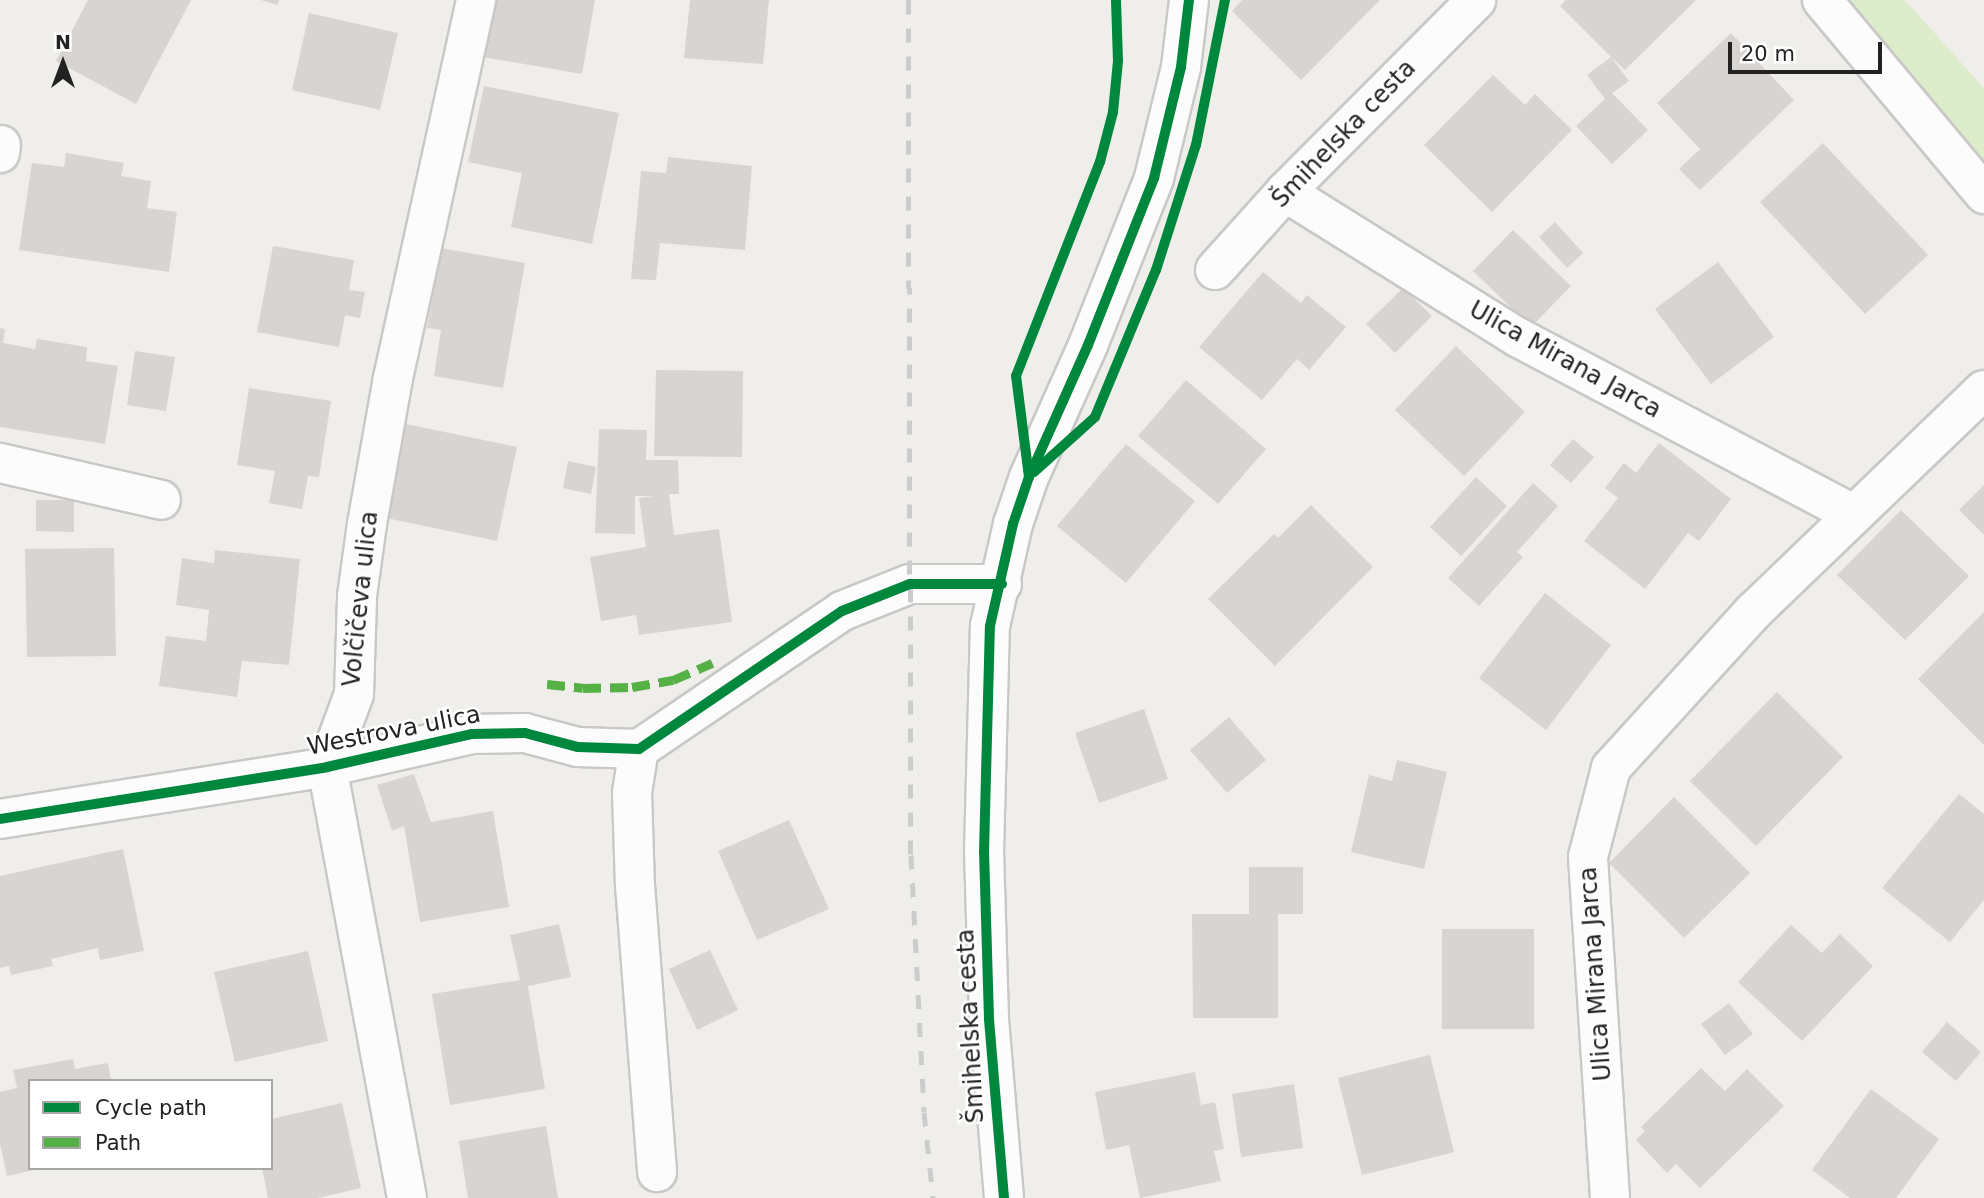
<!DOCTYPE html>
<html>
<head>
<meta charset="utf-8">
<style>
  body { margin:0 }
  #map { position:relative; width:1984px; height:1198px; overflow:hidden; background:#f0eeeb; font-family:"DejaVu Sans",sans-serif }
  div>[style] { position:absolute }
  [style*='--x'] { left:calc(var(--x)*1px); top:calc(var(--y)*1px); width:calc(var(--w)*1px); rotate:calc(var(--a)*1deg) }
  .grass>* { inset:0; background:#ddeccb }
  .building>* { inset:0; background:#d7d4d2 }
  .roads { filter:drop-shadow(2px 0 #c9c8c7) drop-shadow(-2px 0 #c9c8c7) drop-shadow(0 2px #c9c8c7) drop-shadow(0 -2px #c9c8c7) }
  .minor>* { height:38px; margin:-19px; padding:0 19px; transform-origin:19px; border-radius:19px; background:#fdfcfc }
  .rail>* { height:5px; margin-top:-2.5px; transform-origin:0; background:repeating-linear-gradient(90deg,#ccc 0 14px,transparent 0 28px) }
  .quiet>* { height:9px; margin-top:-4.5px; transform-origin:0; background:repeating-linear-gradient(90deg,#55b145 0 18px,transparent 0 27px) }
  .cycleway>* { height:10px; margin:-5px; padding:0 5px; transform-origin:5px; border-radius:5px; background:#00873e }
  span { translate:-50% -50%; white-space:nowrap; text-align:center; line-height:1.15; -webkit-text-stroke:5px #fff; paint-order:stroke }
  .street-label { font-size:24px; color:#222 }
  .legend { position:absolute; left:28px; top:1079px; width:245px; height:91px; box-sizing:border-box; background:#fff; border:2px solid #a7a7a7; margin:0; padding:9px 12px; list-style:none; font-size:21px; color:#222 }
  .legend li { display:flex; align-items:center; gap:14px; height:35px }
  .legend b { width:35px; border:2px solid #a7a7a7 }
  .north { position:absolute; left:28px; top:28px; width:70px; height:70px; -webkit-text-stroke:5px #fff; paint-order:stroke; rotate:0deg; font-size:19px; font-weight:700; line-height:28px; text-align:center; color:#222 }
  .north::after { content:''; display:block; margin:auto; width:24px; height:32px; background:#222; clip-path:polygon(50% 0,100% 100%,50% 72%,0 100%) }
  .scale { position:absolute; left:1728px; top:42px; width:154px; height:32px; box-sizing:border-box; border:4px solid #222; border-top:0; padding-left:9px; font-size:21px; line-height:24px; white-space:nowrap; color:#222; -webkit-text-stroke:5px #fff; paint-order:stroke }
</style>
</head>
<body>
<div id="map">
  <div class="grass">
    <i style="clip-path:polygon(1840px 0,1905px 0,1984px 88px,1984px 176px)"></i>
  </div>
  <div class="building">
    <i style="clip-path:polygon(88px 0,191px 0,136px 104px,56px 61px)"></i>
    <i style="clip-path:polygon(261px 0,279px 0,278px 5px)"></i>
    <i style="clip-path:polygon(493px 0,595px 0,582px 74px,483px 57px)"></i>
    <i style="clip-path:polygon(690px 0,769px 0,763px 64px,684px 58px)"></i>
    <i style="clip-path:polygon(1242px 0,1380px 0,1301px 80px,1232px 11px)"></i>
    <i style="clip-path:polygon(1566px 0,1696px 0,1625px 70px,1611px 57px,1629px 81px,1612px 93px,1648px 130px,1612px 164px,1576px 126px,1605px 99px,1587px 75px,1611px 57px,1560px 6px)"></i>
    <i style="clip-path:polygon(309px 13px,398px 33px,380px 110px,292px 90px)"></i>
    <i style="clip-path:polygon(1731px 33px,1794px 100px,1700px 190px,1679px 169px,1700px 149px,1657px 103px)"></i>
    <i style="clip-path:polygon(1493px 75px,1525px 105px,1535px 94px,1572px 130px,1492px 212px,1424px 145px)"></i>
    <i style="clip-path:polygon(484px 86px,619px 113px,592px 244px,511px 227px,522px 173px,468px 162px)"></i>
    <i style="clip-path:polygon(1823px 143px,1928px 255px,1865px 314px,1760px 202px)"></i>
    <i style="clip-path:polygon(66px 153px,124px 163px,121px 176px,151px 181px,147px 208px,177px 212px,169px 272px,19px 250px,32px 163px,64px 167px)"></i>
    <i style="clip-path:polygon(668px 157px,752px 166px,745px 250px,660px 243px,656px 280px,631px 279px,641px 171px,666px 173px)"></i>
    <i style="clip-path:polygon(1555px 222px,1583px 253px,1567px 268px,1539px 237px)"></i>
    <i style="clip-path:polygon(1513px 230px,1571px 286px,1531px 327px,1473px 271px)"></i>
    <i style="clip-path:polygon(273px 246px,354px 260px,349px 290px,365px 292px,360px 318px,345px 315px,339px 347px,257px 332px)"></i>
    <i style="clip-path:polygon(441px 248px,525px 263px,503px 388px,434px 376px,441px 330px,427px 328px)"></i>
    <i style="clip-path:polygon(1718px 262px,1774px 337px,1711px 384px,1655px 309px)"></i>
    <i style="clip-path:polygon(1263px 272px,1301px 303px,1307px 295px,1346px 327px,1309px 370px,1297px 359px,1262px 400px,1199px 347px)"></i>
    <i style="clip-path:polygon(1403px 288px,1432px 316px,1395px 353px,1366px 324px)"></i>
    <i style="clip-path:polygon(0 328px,5px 329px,3px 343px,35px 349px,37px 339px,87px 347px,86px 361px,118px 366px,105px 444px,0 427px)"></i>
    <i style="clip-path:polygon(1456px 346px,1525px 412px,1464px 476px,1395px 410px)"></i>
    <i style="clip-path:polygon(135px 351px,175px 357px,166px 411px,127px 405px)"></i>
    <i style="clip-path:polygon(656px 370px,743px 371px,742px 457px,654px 456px)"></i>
    <i style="clip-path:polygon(1186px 380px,1266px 449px,1218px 504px,1138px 436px)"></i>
    <i style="clip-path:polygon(249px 388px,331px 401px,319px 477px,308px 476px,302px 509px,269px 503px,275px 471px,237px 465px)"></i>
    <i style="clip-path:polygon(406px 424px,517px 447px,497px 541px,386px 518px)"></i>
    <i style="clip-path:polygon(599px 429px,647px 430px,646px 460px,678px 460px,679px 494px,669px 494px,674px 535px,719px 529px,732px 622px,639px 635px,636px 615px,601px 621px,590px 557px,646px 547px,639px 498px,653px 496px,635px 496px,635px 534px,595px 533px)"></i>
    <i style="clip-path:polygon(1573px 439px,1594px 457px,1571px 483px,1550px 465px)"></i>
    <i style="clip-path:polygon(1659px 443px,1731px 499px,1699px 541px,1688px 533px,1645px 589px,1584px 541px,1618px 498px,1605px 488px,1624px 463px,1636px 473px)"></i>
    <i style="clip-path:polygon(1126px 444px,1195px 501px,1126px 583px,1057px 526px)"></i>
    <i style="clip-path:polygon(568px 461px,596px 467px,591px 494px,563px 488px)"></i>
    <i style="clip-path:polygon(1476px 477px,1507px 506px,1461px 556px,1430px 527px)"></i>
    <i style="clip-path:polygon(1533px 483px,1558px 506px,1517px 552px,1523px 557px,1479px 606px,1448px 578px)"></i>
    <i style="clip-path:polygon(1984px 485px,1984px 535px,1959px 510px)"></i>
    <i style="clip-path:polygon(36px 500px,74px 500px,74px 532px,36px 531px)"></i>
    <i style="clip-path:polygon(1311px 505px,1373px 567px,1275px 666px,1208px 599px,1274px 534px,1278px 538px)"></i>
    <i style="clip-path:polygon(1901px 510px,1969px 576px,1905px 640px,1837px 575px)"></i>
    <i style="clip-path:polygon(114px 548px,116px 656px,27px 657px,25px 549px)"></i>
    <i style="clip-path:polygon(215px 550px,300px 559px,289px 665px,242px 661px,237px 697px,159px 686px,166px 636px,206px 641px,209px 610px,176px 605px,182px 558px,214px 563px)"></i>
    <i style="clip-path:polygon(1545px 593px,1611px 645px,1546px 730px,1479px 678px)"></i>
    <i style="clip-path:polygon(1984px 612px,1984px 745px,1918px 679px)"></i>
    <i style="clip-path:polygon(1777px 692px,1843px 757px,1756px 846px,1690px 781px)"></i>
    <i style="clip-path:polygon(1144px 709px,1168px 779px,1099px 803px,1075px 733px)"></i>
    <i style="clip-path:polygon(1229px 717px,1266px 760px,1227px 793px,1190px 750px)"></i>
    <i style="clip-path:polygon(1397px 760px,1447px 772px,1424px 869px,1351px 852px,1369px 775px,1392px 781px)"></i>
    <i style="clip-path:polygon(414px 774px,431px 822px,493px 811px,509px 907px,420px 922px,404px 826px,392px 831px,377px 785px)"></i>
    <i style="clip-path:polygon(1959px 794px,1984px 814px,1984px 900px,1950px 942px,1882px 888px)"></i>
    <i style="clip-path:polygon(1674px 797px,1750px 873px,1684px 938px,1609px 863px)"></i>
    <i style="clip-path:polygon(789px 820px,829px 909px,757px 940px,718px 851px)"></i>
    <i style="clip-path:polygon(123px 849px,144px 951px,100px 960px,98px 948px,51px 959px,53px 966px,11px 975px,9px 966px,0 968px,0 876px)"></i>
    <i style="clip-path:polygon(1249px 867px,1303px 867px,1303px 914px,1278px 914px,1278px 1018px,1193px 1018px,1192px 914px,1249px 914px)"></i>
    <i style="clip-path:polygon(559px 924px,571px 977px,528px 986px,545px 1089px,450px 1105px,432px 994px,520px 980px,510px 935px)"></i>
    <i style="clip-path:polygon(1791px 925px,1822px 953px,1840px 934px,1873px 966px,1802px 1041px,1738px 982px)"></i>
    <i style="clip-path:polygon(1442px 929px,1534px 929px,1534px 1029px,1442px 1029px)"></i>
    <i style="clip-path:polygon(710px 950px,738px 1010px,697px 1030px,669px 969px)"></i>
    <i style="clip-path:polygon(308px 951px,328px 1041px,235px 1062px,214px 972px)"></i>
    <i style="clip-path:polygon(1729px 1003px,1753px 1034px,1725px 1055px,1701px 1024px)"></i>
    <i style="clip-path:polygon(1947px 1022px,1981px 1052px,1956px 1081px,1922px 1052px)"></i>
    <i style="clip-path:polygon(1430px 1055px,1454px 1152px,1362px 1175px,1338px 1078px)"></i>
    <i style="clip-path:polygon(73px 1059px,75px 1069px,108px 1063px,111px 1081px,30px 1081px,30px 1168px,39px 1169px,7px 1176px,0 1144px,0 1092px,17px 1088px,13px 1070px)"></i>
    <i style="clip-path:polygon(1701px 1068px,1725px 1091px,1747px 1069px,1784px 1106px,1700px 1188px,1676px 1164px,1667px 1173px,1636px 1140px,1645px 1131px,1641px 1127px)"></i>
    <i style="clip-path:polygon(1195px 1072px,1201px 1105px,1215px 1102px,1224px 1149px,1214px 1151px,1221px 1181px,1140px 1198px,1129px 1145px,1106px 1150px,1095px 1092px)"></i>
    <i style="clip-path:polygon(1294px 1084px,1303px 1148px,1241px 1157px,1232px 1094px)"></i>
    <i style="clip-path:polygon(1871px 1089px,1939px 1139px,1896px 1198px,1850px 1198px,1812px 1170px)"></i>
    <i style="clip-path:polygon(342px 1103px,361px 1188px,318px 1198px,268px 1198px,262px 1168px,271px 1168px,271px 1119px)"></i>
    <i style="clip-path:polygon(546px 1126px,558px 1198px,468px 1198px,459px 1141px)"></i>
  </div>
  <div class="roads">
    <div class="minor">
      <i style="--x:1822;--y:0;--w:253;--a:50.1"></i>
      <i style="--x:0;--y:153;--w:8;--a:-83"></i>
      <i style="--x:1285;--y:192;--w:276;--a:32"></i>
      <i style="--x:1519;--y:338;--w:378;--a:27.8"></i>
      <i style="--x:1215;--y:270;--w:105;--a:-48.1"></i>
      <i style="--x:1285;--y:192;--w:271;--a:-45.1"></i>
      <i style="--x:0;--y:463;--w:165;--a:12.9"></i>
      <i style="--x:639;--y:749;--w:44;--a:99.2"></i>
      <i style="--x:632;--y:792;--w:93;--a:88.2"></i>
      <i style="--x:635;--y:885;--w:288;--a:85.6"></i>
      <i style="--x:0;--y:819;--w:331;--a:-9"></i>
      <i style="--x:327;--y:767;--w:149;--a:-12.8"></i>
      <i style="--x:472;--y:734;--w:53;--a:-1.1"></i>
      <i style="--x:525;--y:733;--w:55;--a:14.8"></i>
      <i style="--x:578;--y:747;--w:61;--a:1.9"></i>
      <i style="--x:639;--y:749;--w:245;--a:-34.2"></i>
      <i style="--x:842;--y:611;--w:73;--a:-21.7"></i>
      <i style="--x:910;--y:584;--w:92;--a:0"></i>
      <i style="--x:407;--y:1198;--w:438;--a:-100.5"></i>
      <i style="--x:327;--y:767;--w:78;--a:-69.7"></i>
      <i style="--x:354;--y:694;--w:98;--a:-88.2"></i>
      <i style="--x:357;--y:596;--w:73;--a:-82.1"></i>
      <i style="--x:367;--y:524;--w:148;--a:-79.9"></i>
      <i style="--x:393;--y:378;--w:387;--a:-77.6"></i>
      <i style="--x:1004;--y:1198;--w:180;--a:-94.8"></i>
      <i style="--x:989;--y:1019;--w:167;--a:-91.7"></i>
      <i style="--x:984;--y:852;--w:226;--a:-88.5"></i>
      <i style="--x:990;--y:626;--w:105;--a:-77.3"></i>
      <i style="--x:1013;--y:524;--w:50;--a:-71.2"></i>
      <i style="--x:1029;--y:477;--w:145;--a:-65.9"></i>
      <i style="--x:1088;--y:345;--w:180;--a:-68.4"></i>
      <i style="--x:1154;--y:178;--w:114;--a:-76.3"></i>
      <i style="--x:1181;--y:67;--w:67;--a:-83.2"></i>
      <i style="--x:1610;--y:1198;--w:342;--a:-93.7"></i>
      <i style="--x:1588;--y:857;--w:92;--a:-75.5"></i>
      <i style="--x:1611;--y:768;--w:211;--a:-47.7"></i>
      <i style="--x:1753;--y:612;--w:320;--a:-43.9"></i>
    </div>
  </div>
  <div class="rail">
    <i style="--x:908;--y:0;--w:855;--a:89.8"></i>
    <i style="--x:911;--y:855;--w:257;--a:87.1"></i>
    <i style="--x:924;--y:1112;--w:86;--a:84"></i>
  </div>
  <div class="quiet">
    <i style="--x:547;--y:684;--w:36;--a:6"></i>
    <i style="--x:583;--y:688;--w:49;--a:-1.2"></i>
    <i style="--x:632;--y:687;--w:42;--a:-9.7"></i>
    <i style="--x:673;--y:680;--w:43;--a:-23.6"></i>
  </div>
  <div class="cycleway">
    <i style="--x:1034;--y:472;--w:82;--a:-42"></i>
    <i style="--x:1095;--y:417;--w:159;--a:-67.5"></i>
    <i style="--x:1156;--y:270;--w:131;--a:-72.3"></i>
    <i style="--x:1196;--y:145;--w:148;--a:-78.7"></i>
    <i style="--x:1029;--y:477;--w:102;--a:-97.3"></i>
    <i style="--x:1016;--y:376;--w:230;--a:-68.6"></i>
    <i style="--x:1100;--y:162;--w:52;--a:-75.4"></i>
    <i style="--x:1113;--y:112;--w:51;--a:-84.4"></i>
    <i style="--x:1118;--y:61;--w:61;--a:-91.9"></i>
    <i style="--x:0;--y:819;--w:331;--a:-9"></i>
    <i style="--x:327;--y:767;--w:149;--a:-12.8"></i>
    <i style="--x:472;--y:734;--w:53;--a:-1.1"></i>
    <i style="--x:525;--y:733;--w:55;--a:14.8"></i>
    <i style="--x:578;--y:747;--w:61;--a:1.9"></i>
    <i style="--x:639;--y:749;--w:245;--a:-34.2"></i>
    <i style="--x:842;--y:611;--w:73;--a:-21.7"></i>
    <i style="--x:910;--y:584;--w:92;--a:0"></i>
    <i style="--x:1004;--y:1198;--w:180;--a:-94.8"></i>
    <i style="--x:989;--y:1019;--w:167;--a:-91.7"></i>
    <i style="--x:984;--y:852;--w:226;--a:-88.5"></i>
    <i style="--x:990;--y:626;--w:105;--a:-77.3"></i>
    <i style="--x:1013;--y:524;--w:50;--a:-71.2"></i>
    <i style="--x:1029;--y:477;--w:145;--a:-65.9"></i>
    <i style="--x:1088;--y:345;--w:180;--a:-68.4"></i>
    <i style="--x:1154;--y:178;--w:114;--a:-76.3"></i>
    <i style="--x:1181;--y:67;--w:67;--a:-83.2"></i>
  </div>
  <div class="street-label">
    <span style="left:1344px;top:134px;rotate:-46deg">Šmihelska cesta</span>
    <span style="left:1565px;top:360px;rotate:29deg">Ulica Mirana Jarca</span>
    <span style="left:361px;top:599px;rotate:-84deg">Volčičeva ulica</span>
    <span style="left:394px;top:731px;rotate:-11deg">Westrova ulica</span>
    <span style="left:1596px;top:974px;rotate:-94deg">Ulica Mirana Jarca</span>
    <span style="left:971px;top:1026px;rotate:-93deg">Šmihelska cesta</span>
  </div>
  <ul class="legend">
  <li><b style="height:9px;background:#00873e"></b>Cycle path</li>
  <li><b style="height:9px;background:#55b145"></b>Path</li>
  </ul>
  <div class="north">N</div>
  <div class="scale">20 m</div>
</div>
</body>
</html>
